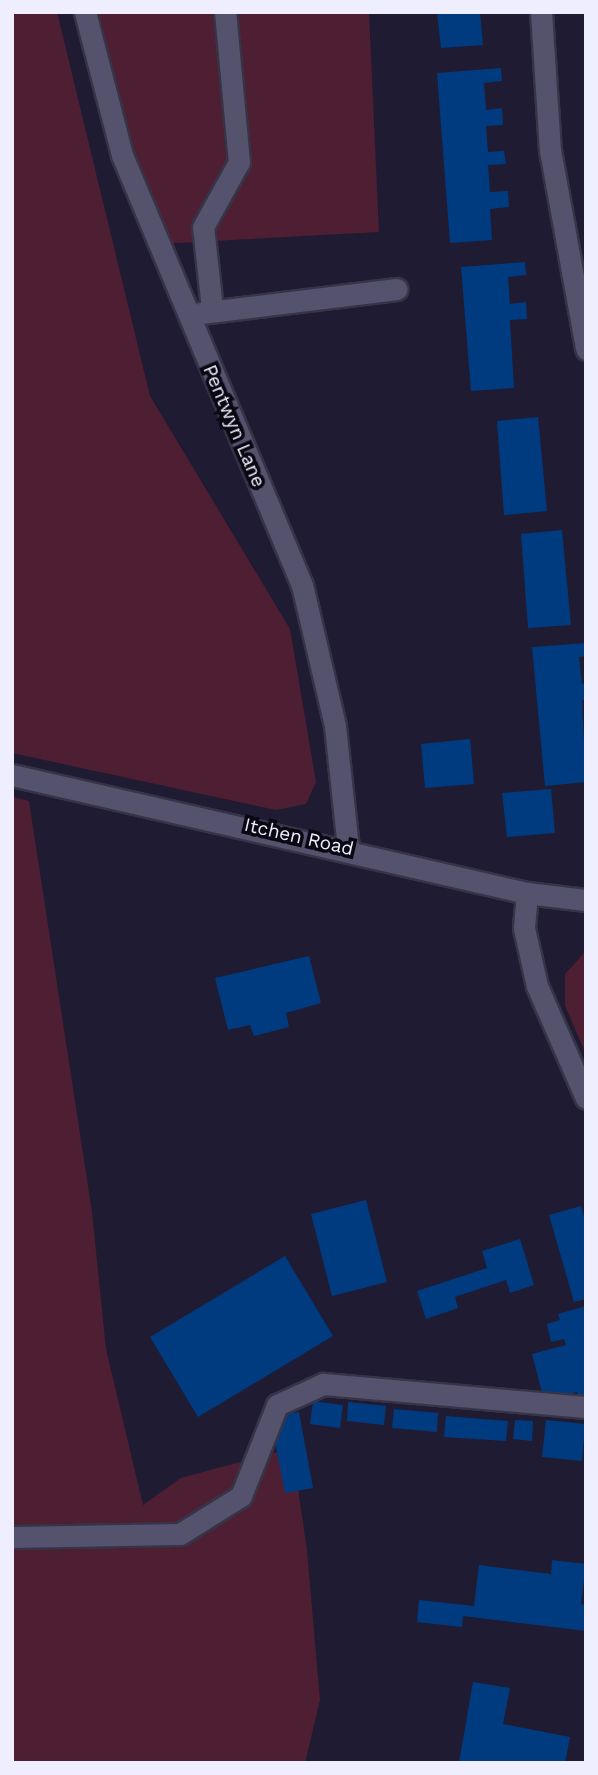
<!DOCTYPE html>
<html>
<head>
<meta charset="utf-8">
<style>
  body { margin:0 }
  #map { position:relative; width:598px; height:1775px; overflow:hidden; background:#1f1b33; font-family:"Work Sans",sans-serif }
  div>[style] { position:absolute }
  [style*='--x'] { left:calc(var(--x)*1px); top:calc(var(--y)*1px); width:calc(var(--w)*1px); rotate:calc(var(--a)*1deg) }
  .green>* { inset:0; background:#4e1e32 }
  .building>* { inset:0; background:#003b7f }
  .roads { filter:drop-shadow(2px 0 #373448) drop-shadow(-2px 0 #373448) drop-shadow(0 2px #373448) drop-shadow(0 -2px #373448) }
  .minor>* { height:21px; margin:-10.5px; padding:0 10.5px; transform-origin:10.5px; border-radius:10.5px; background:#55526e }
  span { translate:-50% -50%; white-space:nowrap; text-align:center; line-height:1.15; -webkit-text-stroke:7px #090711; paint-order:stroke }
  .street-label { font-size:19px; color:#efeefe }
  .frame { position:absolute; inset:0; border:14px solid #efeefe; pointer-events:none }
</style>
</head>
<body>
<div id="map">
  <div class="green">
    <i style="clip-path:polygon(12px 12px,57px 12px,150px 396px,290px 629px,316px 782px,306px 804px,276px 810px,12px 753px)"></i>
    <i style="clip-path:polygon(85px 12px,369px 12px,379px 232px,159px 244px)"></i>
    <i style="clip-path:polygon(12px 797px,29px 801px,92px 1212px,106px 1349px,143px 1505px,181px 1478px,292px 1448px,307px 1550px,320px 1700px,305px 1763px,12px 1763px)"></i>
    <i style="clip-path:polygon(586px 951px,586px 1054px,565px 1006px,565px 974px)"></i>
  </div>
  <div class="building">
    <i style="clip-path:polygon(437px 12px,480px 12px,483px 45px,441px 48px)"></i>
    <i style="clip-path:polygon(501px 68px,502px 81px,484px 83px,486px 110px,502px 108px,503px 125px,486px 126px,488px 152px,504px 151px,506px 164px,488px 165px,490px 192px,508px 191px,509px 207px,490px 209px,492px 240px,450px 243px,437px 73px)"></i>
    <i style="clip-path:polygon(525px 262px,526px 275px,508px 277px,510px 304px,526px 302px,527px 319px,510px 320px,514px 388px,471px 391px,461px 267px)"></i>
    <i style="clip-path:polygon(538px 417px,547px 511px,504px 515px,497px 421px)"></i>
    <i style="clip-path:polygon(562px 530px,571px 625px,528px 628px,521px 534px)"></i>
    <i style="clip-path:polygon(586px 643px,586px 656px,579px 657px,582px 684px,586px 683px,586px 700px,582px 700px,586px 782px,545px 786px,532px 647px)"></i>
    <i style="clip-path:polygon(470px 739px,474px 784px,425px 788px,421px 744px)"></i>
    <i style="clip-path:polygon(551px 789px,555px 833px,507px 837px,502px 793px)"></i>
    <i style="clip-path:polygon(309px 956px,321px 1003px,286px 1013px,289px 1027px,254px 1036px,250px 1025px,228px 1030px,215px 978px)"></i>
    <i style="clip-path:polygon(366px 1200px,387px 1282px,332px 1296px,311px 1214px)"></i>
    <i style="clip-path:polygon(581px 1206px,586px 1223px,586px 1299px,574px 1302px,549px 1215px)"></i>
    <i style="clip-path:polygon(520px 1239px,534px 1285px,510px 1293px,506px 1280px,455px 1297px,458px 1308px,426px 1319px,417px 1291px,487px 1268px,482px 1251px)"></i>
    <i style="clip-path:polygon(285px 1256px,333px 1336px,198px 1417px,150px 1337px)"></i>
    <i style="clip-path:polygon(586px 1306px,586px 1401px,580px 1403px,577px 1392px,544px 1400px,532px 1354px,566px 1345px,564px 1339px,551px 1342px,547px 1324px,560px 1320px,558px 1314px)"></i>
    <i style="clip-path:polygon(313px 1401px,343px 1405px,340px 1428px,310px 1424px)"></i>
    <i style="clip-path:polygon(348px 1402px,386px 1406px,384px 1425px,347px 1421px)"></i>
    <i style="clip-path:polygon(394px 1409px,438px 1413px,437px 1432px,392px 1428px)"></i>
    <i style="clip-path:polygon(299px 1412px,313px 1488px,285px 1493px,270px 1417px)"></i>
    <i style="clip-path:polygon(446px 1416px,508px 1421px,506px 1441px,444px 1437px)"></i>
    <i style="clip-path:polygon(515px 1420px,533px 1421px,532px 1441px,513px 1439px)"></i>
    <i style="clip-path:polygon(546px 1420px,585px 1424px,582px 1461px,542px 1457px)"></i>
    <i style="clip-path:polygon(552px 1560px,586px 1564px,581px 1604px,586px 1605px,586px 1631px,463px 1616px,462px 1627px,417px 1622px,419px 1600px,474px 1606px,479px 1565px,551px 1574px)"></i>
    <i style="clip-path:polygon(473px 1682px,510px 1688px,503px 1724px,570px 1737px,565px 1763px,459px 1763px)"></i>
  </div>
  <div class="roads">
    <div class="minor">
      <i style="--x:85;--y:12;--w:148;--a:75.5"></i>
      <i style="--x:122;--y:155;--w:466;--a:67.3"></i>
      <i style="--x:302;--y:585;--w:145;--a:76.8"></i>
      <i style="--x:335;--y:726;--w:123;--a:83.9"></i>
      <i style="--x:541;--y:12;--w:138;--a:86.3"></i>
      <i style="--x:550;--y:150;--w:202;--a:79.7"></i>
      <i style="--x:212;--y:308;--w:81;--a:-96.3"></i>
      <i style="--x:203;--y:227;--w:74;--a:-61"></i>
      <i style="--x:239;--y:162;--w:151;--a:-95.3"></i>
      <i style="--x:201;--y:313;--w:197;--a:-7"></i>
      <i style="--x:12;--y:775;--w:528;--a:12.91"></i>
      <i style="--x:527;--y:893;--w:59;--a:6.8"></i>
      <i style="--x:527;--y:893;--w:35;--a:95"></i>
      <i style="--x:524;--y:928;--w:59;--a:77.4"></i>
      <i style="--x:537;--y:986;--w:122;--a:66.4"></i>
      <i style="--x:12;--y:1537;--w:168;--a:-1"></i>
      <i style="--x:180;--y:1534;--w:72;--a:-31.9"></i>
      <i style="--x:241;--y:1496;--w:98;--a:-68.4"></i>
      <i style="--x:277;--y:1405;--w:51;--a:-24.5"></i>
      <i style="--x:323;--y:1384;--w:264;--a:5"></i>
    </div>
  </div>
  <div class="street-label">
    <span style="left:234px;top:426px;rotate:67deg">Pentwyn Lane</span>
    <span style="left:299px;top:837px;rotate:13deg">Itchen Road</span>
  </div>
  <div class="frame"></div>
</div>
</body>
</html>
